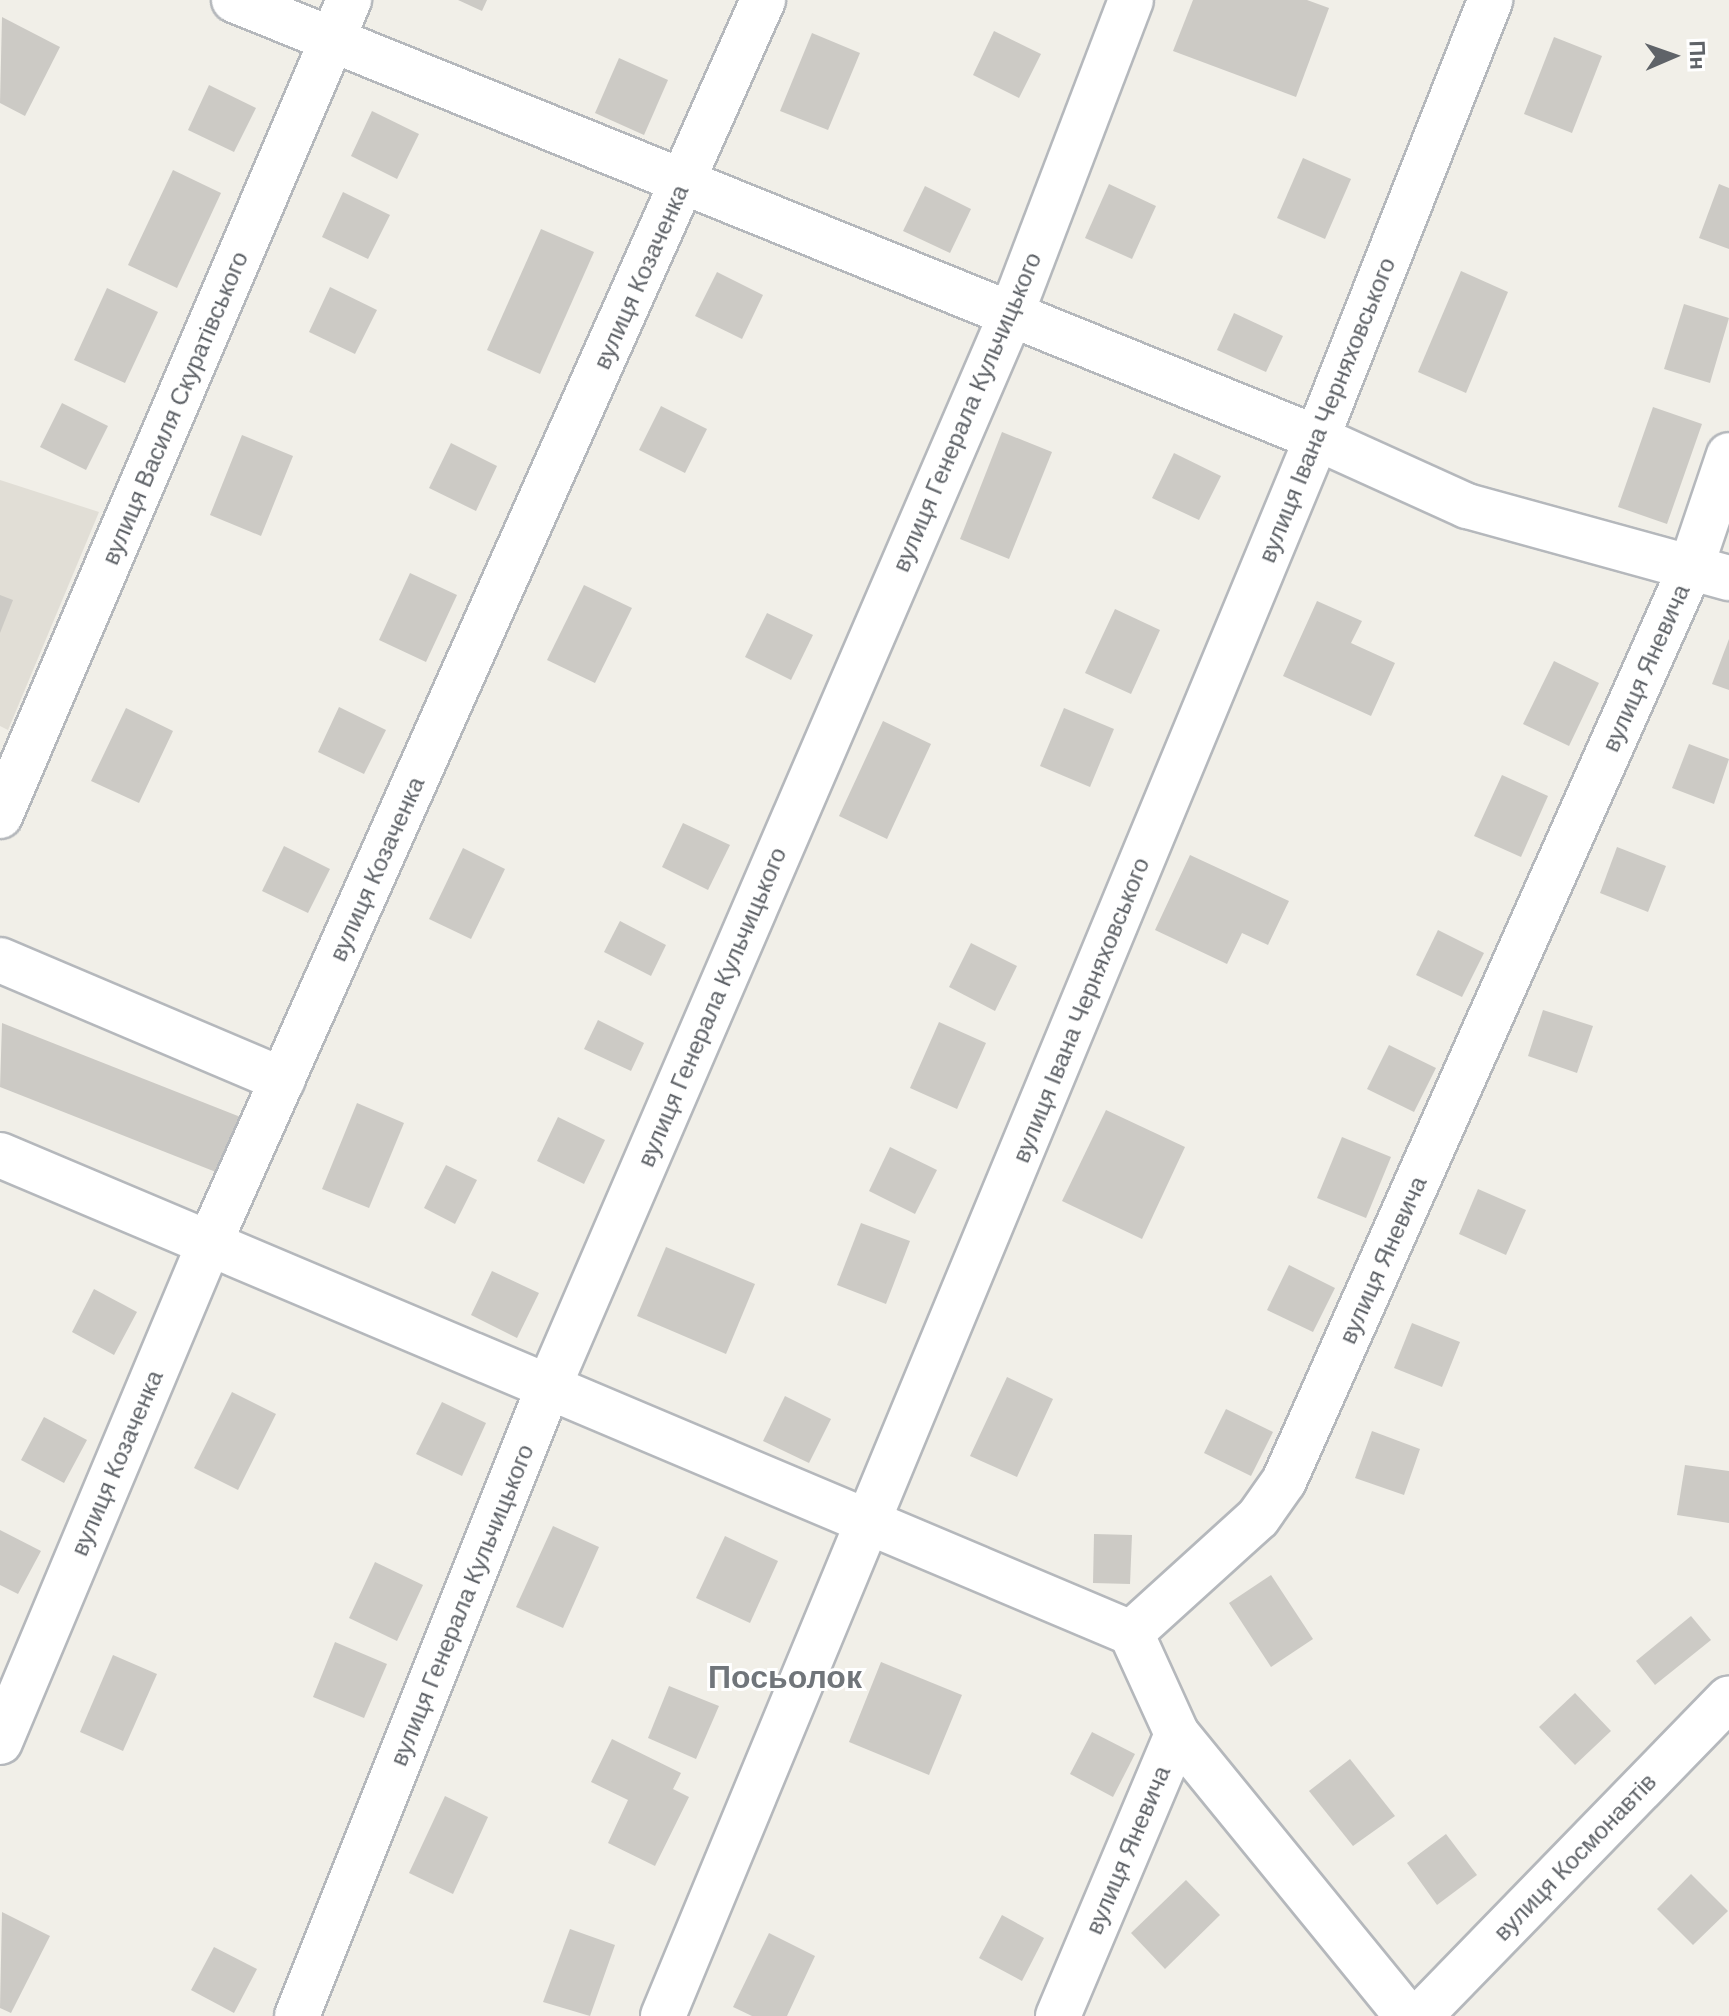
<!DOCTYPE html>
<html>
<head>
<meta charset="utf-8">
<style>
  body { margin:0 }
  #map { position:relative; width:1729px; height:2016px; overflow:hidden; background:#f1efe8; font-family:"DM Sans",sans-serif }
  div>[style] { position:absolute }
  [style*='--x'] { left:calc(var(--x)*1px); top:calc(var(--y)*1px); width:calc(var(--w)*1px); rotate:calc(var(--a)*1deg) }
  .education>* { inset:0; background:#e1ded6 }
  .building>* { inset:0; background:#cccac5 }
  .roads { filter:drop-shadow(2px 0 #b5b8bc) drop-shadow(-2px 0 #b5b8bc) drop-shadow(0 2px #b5b8bc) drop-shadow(0 -2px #b5b8bc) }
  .minor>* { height:44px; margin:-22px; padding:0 22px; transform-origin:22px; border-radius:22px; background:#fff }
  span { translate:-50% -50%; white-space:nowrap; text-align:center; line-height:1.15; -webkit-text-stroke:6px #fff; paint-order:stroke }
  .street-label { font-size:24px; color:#5f6368 }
  .district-label { font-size:32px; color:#70757a; font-weight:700 }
  .north { position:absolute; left:1633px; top:16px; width:80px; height:80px; -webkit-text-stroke:6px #fff; paint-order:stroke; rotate:88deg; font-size:22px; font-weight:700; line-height:32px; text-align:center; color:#5f6368 }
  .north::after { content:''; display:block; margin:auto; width:28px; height:36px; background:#5f6368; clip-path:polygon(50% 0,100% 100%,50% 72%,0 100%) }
</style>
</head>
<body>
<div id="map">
  <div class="education">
    <i style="clip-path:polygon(0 480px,99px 512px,8px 730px,0 726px)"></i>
  </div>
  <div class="building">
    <i style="clip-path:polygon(458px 0,487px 0,482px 11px)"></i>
    <i style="clip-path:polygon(1193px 0,1307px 0,1329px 8px,1296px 97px,1173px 51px)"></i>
    <i style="clip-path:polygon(2px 17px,60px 47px,25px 116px,0 103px)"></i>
    <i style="clip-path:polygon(994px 31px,1041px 54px,1019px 98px,973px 75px)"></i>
    <i style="clip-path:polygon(812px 33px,860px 53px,828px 130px,780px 111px)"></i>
    <i style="clip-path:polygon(1554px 37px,1602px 56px,1572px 133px,1524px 114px)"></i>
    <i style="clip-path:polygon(619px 58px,668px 80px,644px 135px,595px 113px)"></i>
    <i style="clip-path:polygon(209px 85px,256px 108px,234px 152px,188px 130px)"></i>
    <i style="clip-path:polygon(372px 111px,419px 134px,397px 179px,351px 156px)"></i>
    <i style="clip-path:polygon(1303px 158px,1351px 179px,1325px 239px,1277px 218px)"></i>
    <i style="clip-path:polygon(173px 170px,221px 193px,177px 288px,128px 265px)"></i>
    <i style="clip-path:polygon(1109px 184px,1156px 206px,1132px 259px,1085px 238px)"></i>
    <i style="clip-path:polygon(1719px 184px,1729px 188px,1729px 249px,1699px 238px)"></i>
    <i style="clip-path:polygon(925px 186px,971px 209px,950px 253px,903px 231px)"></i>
    <i style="clip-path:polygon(343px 192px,390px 215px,368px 259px,322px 237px)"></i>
    <i style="clip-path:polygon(541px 229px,594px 252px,540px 374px,487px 350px)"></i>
    <i style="clip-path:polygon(1461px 271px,1508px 292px,1466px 393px,1418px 372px)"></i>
    <i style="clip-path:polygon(717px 272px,763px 295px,742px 339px,695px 316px)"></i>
    <i style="clip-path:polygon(330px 287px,377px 310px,355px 354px,309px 332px)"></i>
    <i style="clip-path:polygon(107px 288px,158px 312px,125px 383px,74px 360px)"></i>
    <i style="clip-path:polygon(1684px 304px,1729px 318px,1710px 383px,1664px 369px)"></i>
    <i style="clip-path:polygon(1234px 313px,1283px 336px,1266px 372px,1217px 350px)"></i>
    <i style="clip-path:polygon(62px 403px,108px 426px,86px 470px,40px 447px)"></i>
    <i style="clip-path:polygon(661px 406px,707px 429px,685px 473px,639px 450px)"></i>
    <i style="clip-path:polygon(1653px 407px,1702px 424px,1667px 524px,1618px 507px)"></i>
    <i style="clip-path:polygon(1002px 432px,1052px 452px,1009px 559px,960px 539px)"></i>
    <i style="clip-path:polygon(242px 435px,293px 456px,261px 536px,210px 515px)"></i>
    <i style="clip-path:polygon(451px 443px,497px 466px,476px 511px,429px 488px)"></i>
    <i style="clip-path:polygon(1174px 453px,1221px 476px,1199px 520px,1152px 498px)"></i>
    <i style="clip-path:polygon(410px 573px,457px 595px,426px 662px,379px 640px)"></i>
    <i style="clip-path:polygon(584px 585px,632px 608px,595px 683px,547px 660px)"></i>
    <i style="clip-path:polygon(0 595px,13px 600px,0 633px)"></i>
    <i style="clip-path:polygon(1317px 601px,1362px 621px,1351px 643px,1395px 663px,1371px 716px,1283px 676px)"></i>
    <i style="clip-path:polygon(1115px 609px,1160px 630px,1131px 694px,1085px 673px)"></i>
    <i style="clip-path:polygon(767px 613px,813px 635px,791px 680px,745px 657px)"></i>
    <i style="clip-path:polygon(1729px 639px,1729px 690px,1712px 684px)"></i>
    <i style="clip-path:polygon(1554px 661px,1599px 683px,1569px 746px,1523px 724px)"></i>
    <i style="clip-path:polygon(339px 707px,386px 730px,364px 774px,318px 752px)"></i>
    <i style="clip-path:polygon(126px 708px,173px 731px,139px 803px,91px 781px)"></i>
    <i style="clip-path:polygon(1064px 708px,1114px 729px,1090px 787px,1040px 766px)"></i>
    <i style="clip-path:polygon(883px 721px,931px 744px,887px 839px,839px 816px)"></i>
    <i style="clip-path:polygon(1689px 744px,1729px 759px,1714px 804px,1672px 788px)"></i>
    <i style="clip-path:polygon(1502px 775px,1548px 796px,1521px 857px,1474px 836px)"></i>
    <i style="clip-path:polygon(683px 823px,730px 845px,708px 890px,662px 867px)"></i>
    <i style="clip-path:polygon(284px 846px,330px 869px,308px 913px,262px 891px)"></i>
    <i style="clip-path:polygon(1617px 847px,1666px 866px,1648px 912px,1600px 893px)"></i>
    <i style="clip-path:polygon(463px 848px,505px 869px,471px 939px,429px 919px)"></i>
    <i style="clip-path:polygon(1190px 855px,1289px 901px,1268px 945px,1242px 933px,1227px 964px,1155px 930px)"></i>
    <i style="clip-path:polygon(620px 921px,666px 945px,651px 976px,604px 952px)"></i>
    <i style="clip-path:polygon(1438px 930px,1484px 953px,1462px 997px,1416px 975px)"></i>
    <i style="clip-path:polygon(971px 943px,1017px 966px,995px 1011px,949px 987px)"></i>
    <i style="clip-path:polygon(1543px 1010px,1593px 1026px,1577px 1073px,1528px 1056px)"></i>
    <i style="clip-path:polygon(598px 1020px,644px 1043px,631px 1071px,584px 1049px)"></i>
    <i style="clip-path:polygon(939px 1022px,986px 1043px,957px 1109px,910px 1088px)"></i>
    <i style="clip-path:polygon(2px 1023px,243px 1118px,221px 1174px,0 1087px)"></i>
    <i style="clip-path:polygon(1389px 1045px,1436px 1068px,1414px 1112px,1367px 1089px)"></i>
    <i style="clip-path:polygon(357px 1103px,404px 1123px,369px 1208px,322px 1189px)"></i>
    <i style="clip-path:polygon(1106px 1110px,1185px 1147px,1142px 1239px,1062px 1201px)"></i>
    <i style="clip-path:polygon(558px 1117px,605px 1140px,584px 1184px,537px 1161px)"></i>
    <i style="clip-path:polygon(1342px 1137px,1391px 1157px,1366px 1218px,1317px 1198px)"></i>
    <i style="clip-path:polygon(890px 1147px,937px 1170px,915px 1214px,869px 1191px)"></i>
    <i style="clip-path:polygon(446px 1165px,477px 1180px,455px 1224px,424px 1208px)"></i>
    <i style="clip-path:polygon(1478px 1189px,1526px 1210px,1506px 1255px,1459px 1234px)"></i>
    <i style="clip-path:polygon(861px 1223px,910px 1241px,886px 1304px,837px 1285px)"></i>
    <i style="clip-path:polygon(666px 1247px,755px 1284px,726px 1354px,637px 1316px)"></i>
    <i style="clip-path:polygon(1289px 1265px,1335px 1288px,1313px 1332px,1267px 1310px)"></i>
    <i style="clip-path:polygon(492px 1271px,539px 1293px,517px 1338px,471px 1315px)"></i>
    <i style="clip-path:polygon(94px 1289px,137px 1312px,114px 1355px,72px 1332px)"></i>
    <i style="clip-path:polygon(1412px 1323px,1460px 1342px,1442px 1387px,1394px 1368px)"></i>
    <i style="clip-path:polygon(1007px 1377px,1053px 1399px,1017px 1477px,970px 1456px)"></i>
    <i style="clip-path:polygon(232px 1392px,276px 1414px,238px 1490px,194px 1468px)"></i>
    <i style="clip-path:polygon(785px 1396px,831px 1419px,809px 1463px,763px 1441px)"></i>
    <i style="clip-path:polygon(442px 1402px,486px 1423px,462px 1476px,416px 1454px)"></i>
    <i style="clip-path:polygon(1226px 1409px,1273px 1432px,1251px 1476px,1204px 1453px)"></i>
    <i style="clip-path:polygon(44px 1417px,87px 1440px,64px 1483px,21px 1460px)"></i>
    <i style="clip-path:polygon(1372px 1431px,1420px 1449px,1404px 1495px,1355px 1478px)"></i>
    <i style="clip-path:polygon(1685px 1465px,1729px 1471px,1729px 1523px,1677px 1515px)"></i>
    <i style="clip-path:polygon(553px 1526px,599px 1547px,563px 1628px,516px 1607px)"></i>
    <i style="clip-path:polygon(0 1530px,41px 1551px,18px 1594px,0 1585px)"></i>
    <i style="clip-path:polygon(1094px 1534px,1132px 1535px,1130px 1584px,1093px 1583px)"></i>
    <i style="clip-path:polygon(725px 1536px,778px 1561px,750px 1623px,696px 1598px)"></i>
    <i style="clip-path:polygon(375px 1562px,423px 1585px,397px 1641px,349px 1618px)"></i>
    <i style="clip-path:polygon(1271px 1575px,1313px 1639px,1271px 1667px,1229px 1603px)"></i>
    <i style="clip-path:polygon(1691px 1616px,1711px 1640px,1655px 1685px,1636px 1661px)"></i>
    <i style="clip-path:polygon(335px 1642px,387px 1664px,364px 1718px,313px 1697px)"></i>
    <i style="clip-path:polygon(113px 1655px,157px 1674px,123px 1751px,80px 1732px)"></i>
    <i style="clip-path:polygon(881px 1662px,962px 1695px,929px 1775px,849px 1742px)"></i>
    <i style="clip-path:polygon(669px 1686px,719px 1706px,696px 1759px,648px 1738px)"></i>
    <i style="clip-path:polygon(1575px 1693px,1611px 1731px,1575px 1765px,1539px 1727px)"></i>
    <i style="clip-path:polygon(1092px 1732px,1135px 1754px,1113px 1797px,1070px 1774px)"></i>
    <i style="clip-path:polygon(612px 1739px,681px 1773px,673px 1789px,689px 1797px,655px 1866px,608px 1843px,628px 1800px,591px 1782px)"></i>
    <i style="clip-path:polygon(1350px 1759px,1395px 1816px,1353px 1846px,1309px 1791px)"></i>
    <i style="clip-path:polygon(445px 1796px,488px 1817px,453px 1894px,409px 1873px)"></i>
    <i style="clip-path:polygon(1446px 1834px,1477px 1875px,1437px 1905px,1407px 1863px)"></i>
    <i style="clip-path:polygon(1691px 1874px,1728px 1911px,1693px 1945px,1657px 1909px)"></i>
    <i style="clip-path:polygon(1186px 1880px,1220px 1915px,1165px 1969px,1131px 1933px)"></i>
    <i style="clip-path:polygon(2px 1912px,50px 1936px,11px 2013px,0 2008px)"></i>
    <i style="clip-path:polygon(1002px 1915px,1044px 1938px,1022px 1981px,979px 1958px)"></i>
    <i style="clip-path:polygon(570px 1929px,615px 1945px,590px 2016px,543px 2002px)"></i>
    <i style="clip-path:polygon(769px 1933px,815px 1956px,787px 2016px,752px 2016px,733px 2007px)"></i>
    <i style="clip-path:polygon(214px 1947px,257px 1969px,234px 2013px,191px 1990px)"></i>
  </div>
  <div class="roads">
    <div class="minor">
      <i style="--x:234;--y:0;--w:1168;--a:22.02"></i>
      <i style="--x:1317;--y:438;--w:165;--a:24.4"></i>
      <i style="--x:1467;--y:506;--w:272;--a:15.4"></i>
      <i style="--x:0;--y:816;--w:888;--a:-66.84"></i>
      <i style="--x:0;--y:960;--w:307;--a:23"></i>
      <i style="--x:0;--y:1155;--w:1228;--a:22.91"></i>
      <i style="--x:1177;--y:1734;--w:364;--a:50.8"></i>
      <i style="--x:0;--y:1742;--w:540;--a:-67.23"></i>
      <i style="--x:209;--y:1244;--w:1362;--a:-65.99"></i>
      <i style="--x:297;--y:2016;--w:679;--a:-68.2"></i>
      <i style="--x:549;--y:1386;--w:1164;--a:-66.67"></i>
      <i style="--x:1010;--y:317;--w:339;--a:-69.1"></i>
      <i style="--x:663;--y:2016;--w:1708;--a:-67.49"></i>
      <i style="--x:1317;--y:438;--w:471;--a:-68.4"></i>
      <i style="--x:1058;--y:2016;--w:306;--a:-67.1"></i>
      <i style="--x:1177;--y:1734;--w:111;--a:-114.5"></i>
      <i style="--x:1131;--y:1633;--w:171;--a:-42.2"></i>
      <i style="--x:1258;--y:1518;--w:45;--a:-54.9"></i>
      <i style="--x:1284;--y:1481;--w:1001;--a:-66"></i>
      <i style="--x:1691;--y:567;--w:118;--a:-71.3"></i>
      <i style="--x:1420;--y:2016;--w:443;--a:-45.8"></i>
    </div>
  </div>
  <div class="street-label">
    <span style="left:641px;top:277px;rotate:-66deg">вулиця Козаченка</span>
    <span style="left:175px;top:408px;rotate:-67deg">вулиця Василя Скуратівського</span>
    <span style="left:1327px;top:410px;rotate:-68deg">вулиця Івана Черняховського</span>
    <span style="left:967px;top:412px;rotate:-67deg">вулиця Генерала Кульчицького</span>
    <span style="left:1646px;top:668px;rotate:-66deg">вулиця Яневича</span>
    <span style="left:377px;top:869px;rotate:-66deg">вулиця Козаченка</span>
    <span style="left:712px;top:1007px;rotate:-67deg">вулиця Генерала Кульчицького</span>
    <span style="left:1081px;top:1010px;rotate:-68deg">вулиця Івана Черняховського</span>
    <span style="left:1383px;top:1260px;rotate:-66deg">вулиця Яневича</span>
    <span style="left:117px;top:1463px;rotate:-67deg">вулиця Козаченка</span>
    <span style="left:462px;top:1605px;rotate:-68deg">вулиця Генерала Кульчицького</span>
    <span style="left:1128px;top:1850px;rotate:-67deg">вулиця Яневича</span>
    <span style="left:1575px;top:1857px;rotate:-46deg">вулиця Космонавтів</span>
  </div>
  <div class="district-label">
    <span style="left:785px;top:1677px">Посьолок</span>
  </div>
  <div class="north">Пн</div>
</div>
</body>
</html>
